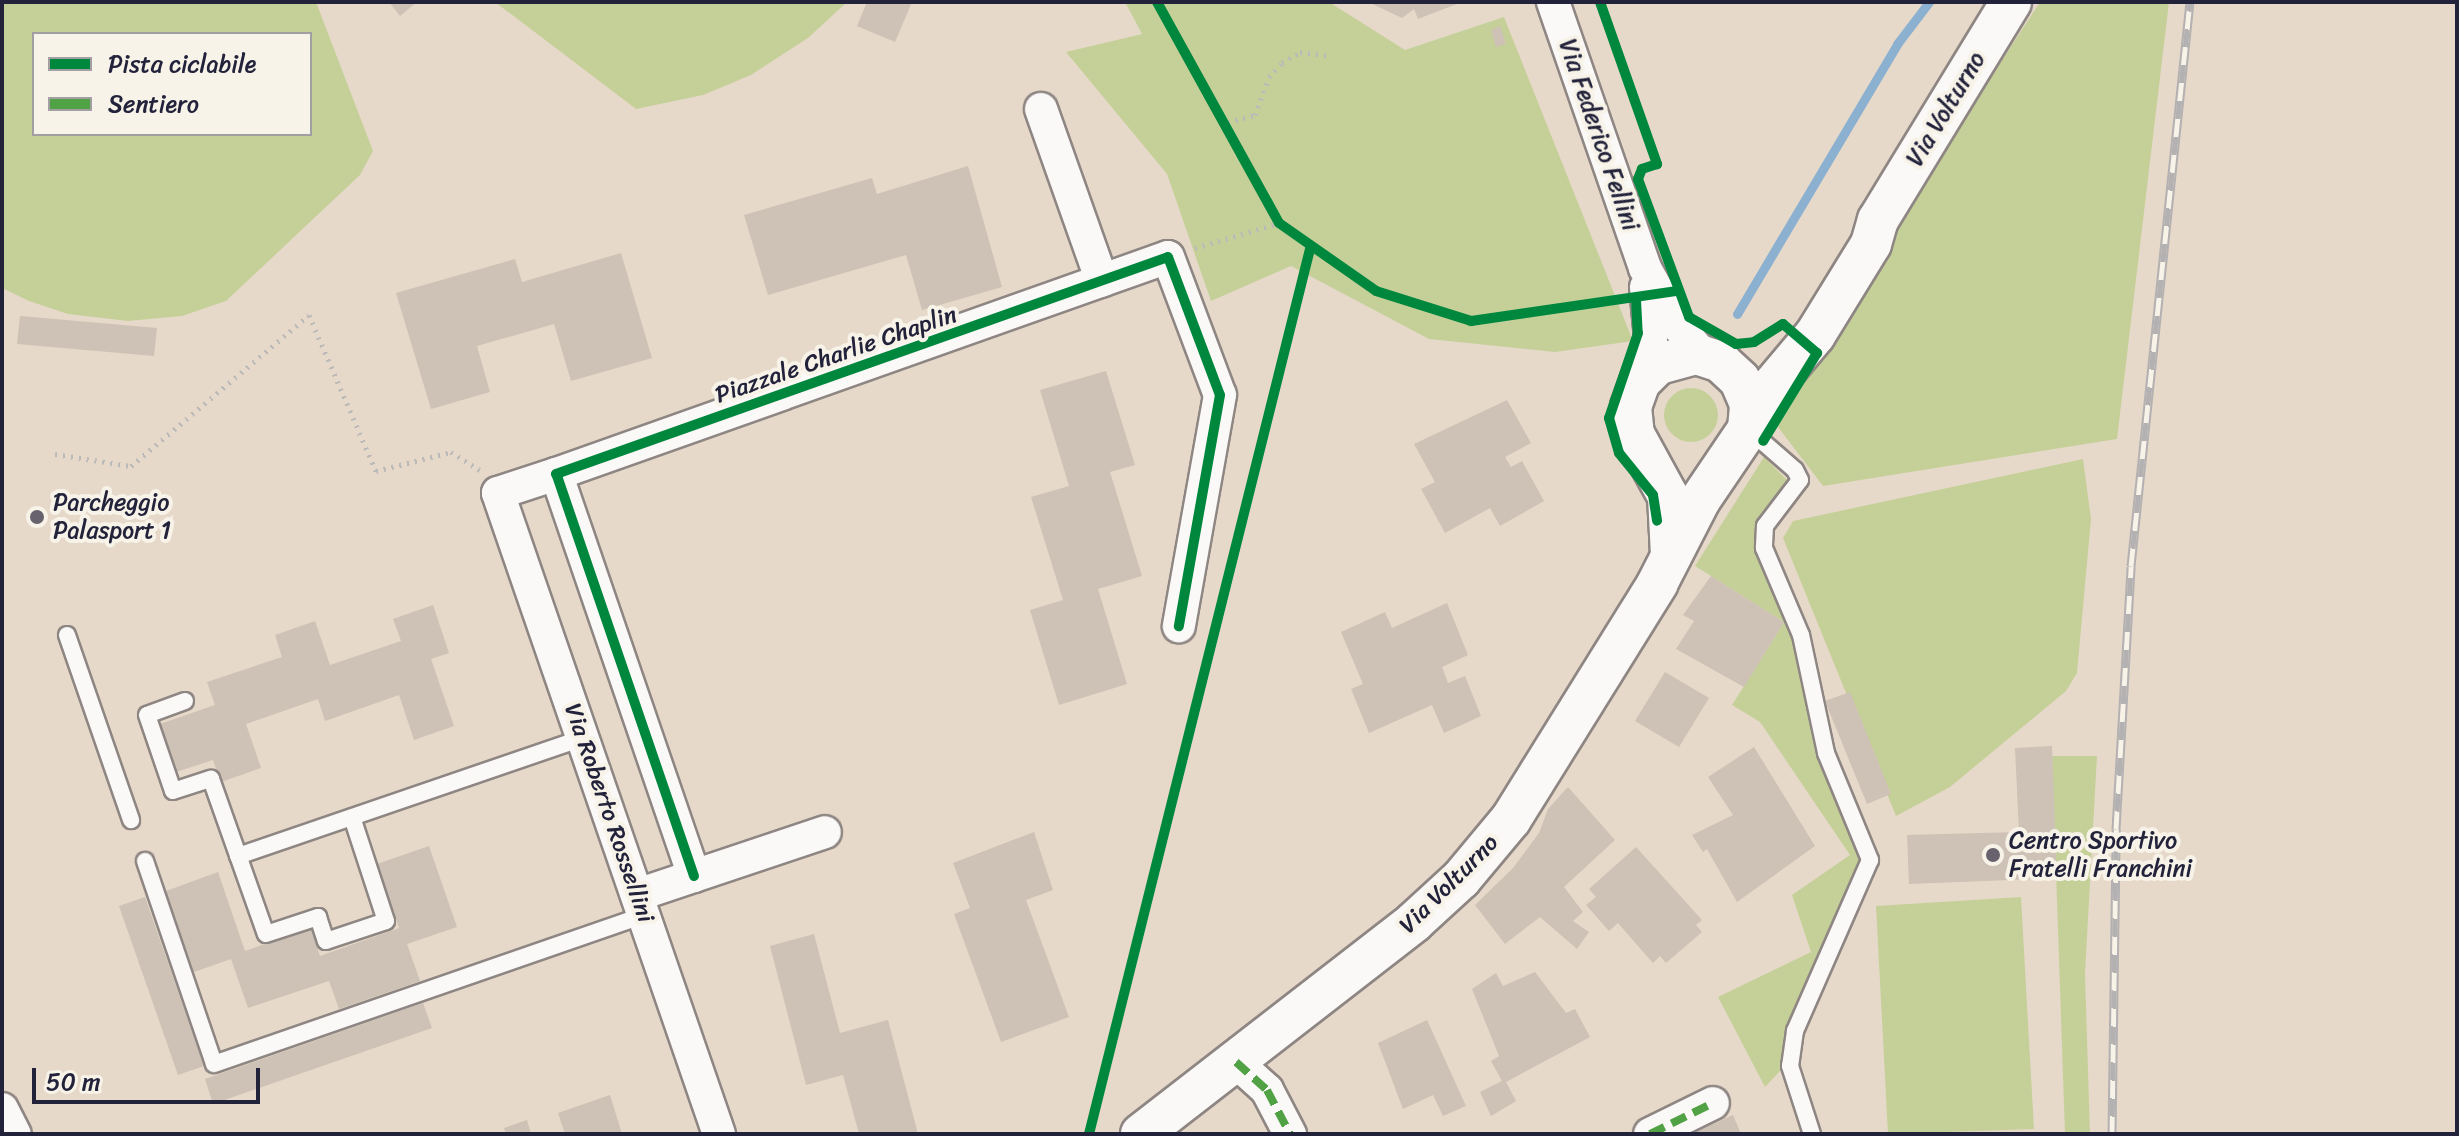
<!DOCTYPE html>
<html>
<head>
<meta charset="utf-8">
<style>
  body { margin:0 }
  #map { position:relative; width:2459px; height:1136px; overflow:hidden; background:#e7d9c9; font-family:Sriracha,sans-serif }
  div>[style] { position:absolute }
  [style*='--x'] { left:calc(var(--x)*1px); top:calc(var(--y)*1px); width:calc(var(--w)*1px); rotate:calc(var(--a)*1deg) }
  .green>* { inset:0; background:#c5d099 }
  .round { border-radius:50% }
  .stream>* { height:9px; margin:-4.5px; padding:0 4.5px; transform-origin:4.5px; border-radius:4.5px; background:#8bb0d0 }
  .building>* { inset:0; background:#cec1b5 }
  .path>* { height:5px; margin-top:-2.5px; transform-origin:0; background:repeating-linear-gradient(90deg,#bcbab9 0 2px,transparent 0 8px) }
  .roads { filter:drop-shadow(2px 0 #8e8683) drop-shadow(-2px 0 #8e8683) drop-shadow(0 2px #8e8683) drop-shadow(0 -2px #8e8683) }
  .service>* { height:16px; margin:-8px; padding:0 8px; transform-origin:8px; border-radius:8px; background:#fbf9f7 }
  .minor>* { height:32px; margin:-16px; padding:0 16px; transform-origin:16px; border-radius:16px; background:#fbf9f7 }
  .tertiary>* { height:40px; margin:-20px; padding:0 20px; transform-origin:20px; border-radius:20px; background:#fbf9f7 }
  .rail>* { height:9px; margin-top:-4.5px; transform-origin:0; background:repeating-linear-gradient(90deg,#f7f3e8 0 18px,#b3b1b2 0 36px); box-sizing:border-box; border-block:2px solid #b3b1b2 }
  .quiet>* { height:8px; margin-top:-4px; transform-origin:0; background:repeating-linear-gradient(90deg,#50a245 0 16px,transparent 0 24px) }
  .cycleway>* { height:10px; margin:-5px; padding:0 5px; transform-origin:5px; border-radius:5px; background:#00873e }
  .dots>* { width:22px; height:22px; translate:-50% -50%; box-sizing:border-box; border:4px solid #f7f3e8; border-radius:50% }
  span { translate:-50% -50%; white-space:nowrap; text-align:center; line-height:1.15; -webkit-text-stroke:8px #f7f3e8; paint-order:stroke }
  .street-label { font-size:24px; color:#22223b }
  .poi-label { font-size:24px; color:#22223b }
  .left { translate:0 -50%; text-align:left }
  .frame { position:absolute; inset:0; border:4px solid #22223b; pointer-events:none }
  .legend { position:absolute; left:32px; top:32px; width:280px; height:104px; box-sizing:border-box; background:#f7f3e8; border:2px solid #a29fa3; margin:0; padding:10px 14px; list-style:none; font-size:24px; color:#22223b }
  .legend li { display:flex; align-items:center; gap:16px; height:40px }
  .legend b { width:40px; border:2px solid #a29fa3 }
  .scale { position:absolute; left:32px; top:1068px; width:228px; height:36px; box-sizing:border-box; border:4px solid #22223b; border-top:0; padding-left:10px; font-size:24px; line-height:28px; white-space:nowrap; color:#22223b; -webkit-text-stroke:6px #f7f3e8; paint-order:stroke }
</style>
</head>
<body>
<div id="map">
  <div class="green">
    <i style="clip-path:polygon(evenodd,2px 2px,316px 2px,373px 151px,360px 175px,226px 301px,182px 316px,128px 321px,68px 314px,29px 301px,2px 288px,2px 2px,310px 34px,310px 134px,34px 134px,34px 34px,310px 34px)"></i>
    <i style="clip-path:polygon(495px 2px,847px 2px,808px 38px,751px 75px,703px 95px,636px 109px)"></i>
    <i style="clip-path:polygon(1125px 2px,1329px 2px,1405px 50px,1504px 17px,1633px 341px,1555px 352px,1429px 339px,1291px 266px,1211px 301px,1167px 174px,1066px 52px,1142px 34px)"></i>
    <i style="clip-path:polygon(2040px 2px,2169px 2px,2117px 439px,1823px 486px,1775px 423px,1792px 381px)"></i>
    <i class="round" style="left:1664px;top:388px;width:54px;height:54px"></i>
    <i style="clip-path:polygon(1764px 457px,1788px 481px,1759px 521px,1755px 551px,1789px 624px,1821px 761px,1861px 856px,1791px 1020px,1780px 1071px,1765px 1087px,1718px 997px,1811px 952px,1792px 895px,1850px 855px,1760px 722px,1732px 705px,1784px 622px,1695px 566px)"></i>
    <i style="clip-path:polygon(2083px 459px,2091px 519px,2077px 673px,2066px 691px,1950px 787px,1896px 816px,1783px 538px,1793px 521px)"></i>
    <i style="clip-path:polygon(2052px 756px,2097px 756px,2085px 973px,2090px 1134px,2065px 1134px)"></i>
    <i style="clip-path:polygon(2021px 897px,2034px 1129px,1888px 1134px,1876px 906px)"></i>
  </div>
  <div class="stream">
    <i style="--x:1737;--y:314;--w:314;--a:-59.3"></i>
    <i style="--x:1897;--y:44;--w:53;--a:-52.7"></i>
  </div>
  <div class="building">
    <i style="clip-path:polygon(389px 2px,417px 2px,400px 16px)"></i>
    <i style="clip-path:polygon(867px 2px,912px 2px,895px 42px,857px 26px)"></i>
    <i style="clip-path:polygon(1368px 2px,1462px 2px,1418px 19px,1414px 9px,1402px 18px)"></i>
    <i style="clip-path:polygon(1500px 26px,1506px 44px,1496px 47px,1491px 30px)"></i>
    <i style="clip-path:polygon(968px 166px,1002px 287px,922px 310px,906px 255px,768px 295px,744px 215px,872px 178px,877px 194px)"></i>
    <i style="clip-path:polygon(621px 253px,652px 358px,571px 381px,554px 324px,477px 346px,490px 392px,431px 409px,396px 293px,515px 259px,522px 282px)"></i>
    <i style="clip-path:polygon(20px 316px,157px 328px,154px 356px,17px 344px)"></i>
    <i style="clip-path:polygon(1106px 371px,1135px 465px,1110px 472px,1142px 576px,1098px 589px,1127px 684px,1059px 705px,1030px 610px,1063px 600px,1031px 497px,1069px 486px,1040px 390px)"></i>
    <i style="clip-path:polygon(1507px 400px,1531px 443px,1505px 457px,1511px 467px,1522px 461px,1544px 501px,1500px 526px,1490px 508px,1445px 533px,1421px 489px,1435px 482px,1414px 444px)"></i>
    <i style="clip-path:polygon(1711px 576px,1784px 622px,1744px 687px,1676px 649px,1694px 621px,1683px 615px)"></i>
    <i style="clip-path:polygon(1447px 603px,1468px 655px,1442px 667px,1448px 683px,1465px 676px,1481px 716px,1444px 733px,1432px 705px,1369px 733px,1351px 689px,1363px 684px,1341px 632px,1385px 612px,1392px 628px)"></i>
    <i style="clip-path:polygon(433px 605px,449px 653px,431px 659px,454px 726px,414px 740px,399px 695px,325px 721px,318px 699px,246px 724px,261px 768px,221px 782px,213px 760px,176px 772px,160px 724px,215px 705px,207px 682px,282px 657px,275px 635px,315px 621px,330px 665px,401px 641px,393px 619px)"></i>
    <i style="clip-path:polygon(1665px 672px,1709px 698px,1679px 747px,1635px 721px)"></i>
    <i style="clip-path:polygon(1850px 692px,1891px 794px,1867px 804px,1825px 701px)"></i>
    <i style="clip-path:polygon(2052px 746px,2057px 878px,1909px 884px,1907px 835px,2019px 832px,2015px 748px)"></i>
    <i style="clip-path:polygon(1754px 747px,1815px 846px,1737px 902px,1707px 849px,1703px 852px,1692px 835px,1733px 815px,1708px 777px)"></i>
    <i style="clip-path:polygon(1568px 787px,1615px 840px,1564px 887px,1583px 912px,1573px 921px,1589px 932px,1577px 949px,1540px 917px,1505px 944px,1475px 905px,1513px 868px,1539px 833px,1548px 809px)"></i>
    <i style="clip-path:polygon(1034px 832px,1053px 890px,1026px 900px,1069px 1017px,1001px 1042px,954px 914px,970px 908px,953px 863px)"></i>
    <i style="clip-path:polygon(429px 846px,457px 927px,407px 944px,420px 981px,339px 1009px,329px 981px,248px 1008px,231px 959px,194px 972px,166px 891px,218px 872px,245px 951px,311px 928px,320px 956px,399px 928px,377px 864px)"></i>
    <i style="clip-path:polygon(1636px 847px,1702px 920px,1696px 925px,1702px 932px,1666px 963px,1660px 956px,1653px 963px,1618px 923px,1609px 931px,1586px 905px,1596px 897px,1589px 889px)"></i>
    <i style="clip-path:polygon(145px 897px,204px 1066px,178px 1075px,119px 906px)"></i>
    <i style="clip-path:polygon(814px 934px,840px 1033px,888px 1020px,918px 1134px,859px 1134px,843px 1075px,806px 1085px,770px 946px)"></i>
    <i style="clip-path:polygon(1535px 972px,1566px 1013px,1575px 1009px,1590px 1037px,1506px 1082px,1516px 1101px,1491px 1116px,1480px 1092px,1502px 1081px,1491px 1061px,1499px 1056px,1472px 989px,1496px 973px,1503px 986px)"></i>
    <i style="clip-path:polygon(423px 1003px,432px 1028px,213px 1104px,205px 1079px)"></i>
    <i style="clip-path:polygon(1427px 1020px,1466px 1106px,1443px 1116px,1433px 1095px,1403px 1109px,1378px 1043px)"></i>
    <i style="clip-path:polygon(610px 1095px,622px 1134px,565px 1134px,558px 1113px)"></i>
    <i style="clip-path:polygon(1733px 1115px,1741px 1134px,1692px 1134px)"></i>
    <i style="clip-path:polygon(527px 1120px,531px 1134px,506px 1134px,504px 1128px)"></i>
  </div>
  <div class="path">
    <i style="--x:1220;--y:124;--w:36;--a:-14"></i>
    <i style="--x:1255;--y:115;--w:40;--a:-69.8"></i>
    <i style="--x:1269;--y:77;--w:19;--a:-47"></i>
    <i style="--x:1282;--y:63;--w:21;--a:-31"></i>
    <i style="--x:1300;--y:52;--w:30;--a:8"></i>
    <i style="--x:1195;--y:248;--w:88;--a:-16.6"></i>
    <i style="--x:55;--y:454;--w:77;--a:9"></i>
    <i style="--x:131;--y:466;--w:233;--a:-40.3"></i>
    <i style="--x:309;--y:315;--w:170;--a:66.8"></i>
    <i style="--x:376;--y:471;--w:77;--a:-14.2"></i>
    <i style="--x:451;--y:452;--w:34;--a:32"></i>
  </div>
  <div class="roads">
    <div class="service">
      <i style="--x:1748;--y:429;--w:62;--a:41.1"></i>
      <i style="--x:1795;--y:470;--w:11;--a:63"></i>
      <i style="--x:1800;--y:480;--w:58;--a:127.3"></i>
      <i style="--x:1765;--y:526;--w:22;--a:93"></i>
      <i style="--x:1764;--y:548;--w:95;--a:67"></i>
      <i style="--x:1801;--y:635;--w:121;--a:78"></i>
      <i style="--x:1826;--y:753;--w:116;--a:67.6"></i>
      <i style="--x:1870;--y:860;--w:187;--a:113.7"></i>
      <i style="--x:1795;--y:1031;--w:35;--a:98"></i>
      <i style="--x:1790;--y:1066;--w:71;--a:72.1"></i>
      <i style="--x:67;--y:635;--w:196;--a:70.9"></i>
      <i style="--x:185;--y:701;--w:40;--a:159.8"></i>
      <i style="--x:147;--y:715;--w:80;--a:71.1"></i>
      <i style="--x:173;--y:791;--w:40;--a:-18"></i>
      <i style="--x:211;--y:779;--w:164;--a:70.5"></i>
      <i style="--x:266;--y:934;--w:55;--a:-18.1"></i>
      <i style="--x:318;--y:917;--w:25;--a:72"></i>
      <i style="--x:326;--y:941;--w:63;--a:-18.4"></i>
      <i style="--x:386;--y:921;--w:109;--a:-108.1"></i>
      <i style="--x:238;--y:856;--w:365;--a:-18.9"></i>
      <i style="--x:145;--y:861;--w:214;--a:71.2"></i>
      <i style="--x:214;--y:1064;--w:455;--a:-19.1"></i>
    </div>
    <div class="minor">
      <i style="--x:1553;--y:2;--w:281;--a:70.9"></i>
      <i style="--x:1645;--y:268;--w:64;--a:61"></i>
      <i style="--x:1676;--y:324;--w:43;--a:48.8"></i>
      <i style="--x:1041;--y:109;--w:182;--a:70.5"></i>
      <i style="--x:1640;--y:382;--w:44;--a:-75.7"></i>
      <i style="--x:1651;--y:339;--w:52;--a:-95.5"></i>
      <i style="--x:556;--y:474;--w:61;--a:161.9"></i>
      <i style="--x:498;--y:493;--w:678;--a:70.98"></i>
      <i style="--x:694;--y:876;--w:425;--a:-108.9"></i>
      <i style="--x:556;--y:474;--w:649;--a:-19.52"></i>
      <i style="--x:1168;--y:257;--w:147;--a:69.4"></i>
      <i style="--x:1220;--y:395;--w:235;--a:100.1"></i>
      <i style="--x:637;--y:895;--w:198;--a:-18.5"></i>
      <i style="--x:1236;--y:1062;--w:42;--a:42.1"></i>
      <i style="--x:1267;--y:1090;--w:50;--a:62.4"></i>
      <i style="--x:2;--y:1109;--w:28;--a:63"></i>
      <i style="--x:1650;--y:1134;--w:70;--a:-26.2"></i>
    </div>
    <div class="tertiary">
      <i style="--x:1748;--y:429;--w:49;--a:-60.8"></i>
      <i style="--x:1772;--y:386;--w:67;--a:-49.9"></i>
      <i style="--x:1815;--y:335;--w:107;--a:-58.4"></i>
      <i style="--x:1871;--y:244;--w:25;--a:-74"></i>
      <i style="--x:1878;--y:220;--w:255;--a:-58.6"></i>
      <i style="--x:1141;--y:1134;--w:346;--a:-37.8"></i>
      <i style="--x:1414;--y:922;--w:64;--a:-42.5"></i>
      <i style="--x:1461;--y:879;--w:78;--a:-50.2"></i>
      <i style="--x:1511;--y:819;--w:277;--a:-58.1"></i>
      <i style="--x:1657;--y:584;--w:94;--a:-62.9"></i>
      <i style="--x:1700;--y:500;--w:86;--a:-55.9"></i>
      <i style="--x:1748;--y:429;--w:25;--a:-85"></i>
      <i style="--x:1750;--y:404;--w:26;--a:-113"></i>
      <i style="--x:1740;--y:380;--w:26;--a:-137"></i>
      <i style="--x:1721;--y:362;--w:26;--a:-162"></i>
      <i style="--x:1696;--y:354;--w:39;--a:165"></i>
      <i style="--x:1658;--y:364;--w:25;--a:135"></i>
      <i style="--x:1640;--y:382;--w:27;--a:110"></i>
      <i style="--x:1631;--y:407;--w:27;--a:84"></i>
      <i style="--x:1634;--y:434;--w:71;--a:61.3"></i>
      <i style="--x:1668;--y:496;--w:60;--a:87.1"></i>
    </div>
  </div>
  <div class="rail">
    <i style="--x:2112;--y:1134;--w:305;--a:-89.2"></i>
    <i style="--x:2116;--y:829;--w:263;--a:-86.7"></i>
    <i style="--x:2131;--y:566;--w:567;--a:-84.03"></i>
  </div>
  <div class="quiet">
    <i style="--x:1236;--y:1062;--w:42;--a:42.1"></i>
    <i style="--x:1267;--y:1090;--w:50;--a:62.4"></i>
    <i style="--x:1650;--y:1134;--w:70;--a:-26.2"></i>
  </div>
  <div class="cycleway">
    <i style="--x:1157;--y:2;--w:252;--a:61.1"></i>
    <i style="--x:1279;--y:223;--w:118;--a:35"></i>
    <i style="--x:1376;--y:291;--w:100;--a:17.5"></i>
    <i style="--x:1471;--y:321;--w:207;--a:-8.3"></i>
    <i style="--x:1600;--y:2;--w:172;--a:70.6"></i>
    <i style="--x:1657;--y:164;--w:16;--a:162"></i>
    <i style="--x:1642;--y:169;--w:11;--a:112"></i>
    <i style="--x:1638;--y:179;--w:147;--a:69.7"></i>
    <i style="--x:1689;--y:317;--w:54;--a:29.9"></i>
    <i style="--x:1736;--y:344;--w:18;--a:-6"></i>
    <i style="--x:1754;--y:342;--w:34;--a:-32"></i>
    <i style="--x:1783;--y:324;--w:45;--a:40.5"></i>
    <i style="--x:1817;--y:353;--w:103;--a:121.5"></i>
    <i style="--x:1636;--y:300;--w:33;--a:87"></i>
    <i style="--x:1638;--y:333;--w:90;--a:108.8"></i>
    <i style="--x:1609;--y:418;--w:36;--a:74"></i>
    <i style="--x:1619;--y:453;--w:54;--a:51"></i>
    <i style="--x:1653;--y:495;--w:26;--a:81"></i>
    <i style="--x:694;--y:876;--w:425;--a:-108.9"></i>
    <i style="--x:556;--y:474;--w:649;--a:-19.52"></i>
    <i style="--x:1168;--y:257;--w:147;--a:69.4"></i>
    <i style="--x:1220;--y:395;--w:235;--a:100.1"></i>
    <i style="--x:1089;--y:1134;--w:912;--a:-75.98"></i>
  </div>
  <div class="dots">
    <i style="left:37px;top:517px;background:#67626d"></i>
    <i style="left:1993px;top:855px;background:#67626d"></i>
  </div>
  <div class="street-label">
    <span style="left:1946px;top:109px;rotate:-59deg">Via Volturno</span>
    <span style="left:1599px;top:135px;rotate:71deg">Via Federico Fellini</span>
    <span style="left:836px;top:355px;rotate:-19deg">Piazzale Charlie Chaplin</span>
    <span style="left:609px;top:813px;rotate:71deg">Via Roberto Rossellini</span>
    <span style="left:1449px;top:884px;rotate:-45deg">Via Volturno</span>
  </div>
  <div class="poi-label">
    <span class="left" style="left:53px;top:517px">Parcheggio<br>Palasport 1</span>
    <span class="left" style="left:2009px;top:855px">Centro Sportivo<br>Fratelli Franchini</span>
  </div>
  <div class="frame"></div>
  <ul class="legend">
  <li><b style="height:10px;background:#00873e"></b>Pista ciclabile</li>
  <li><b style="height:10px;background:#50a245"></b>Sentiero</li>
  </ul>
  <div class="scale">50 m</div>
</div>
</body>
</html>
